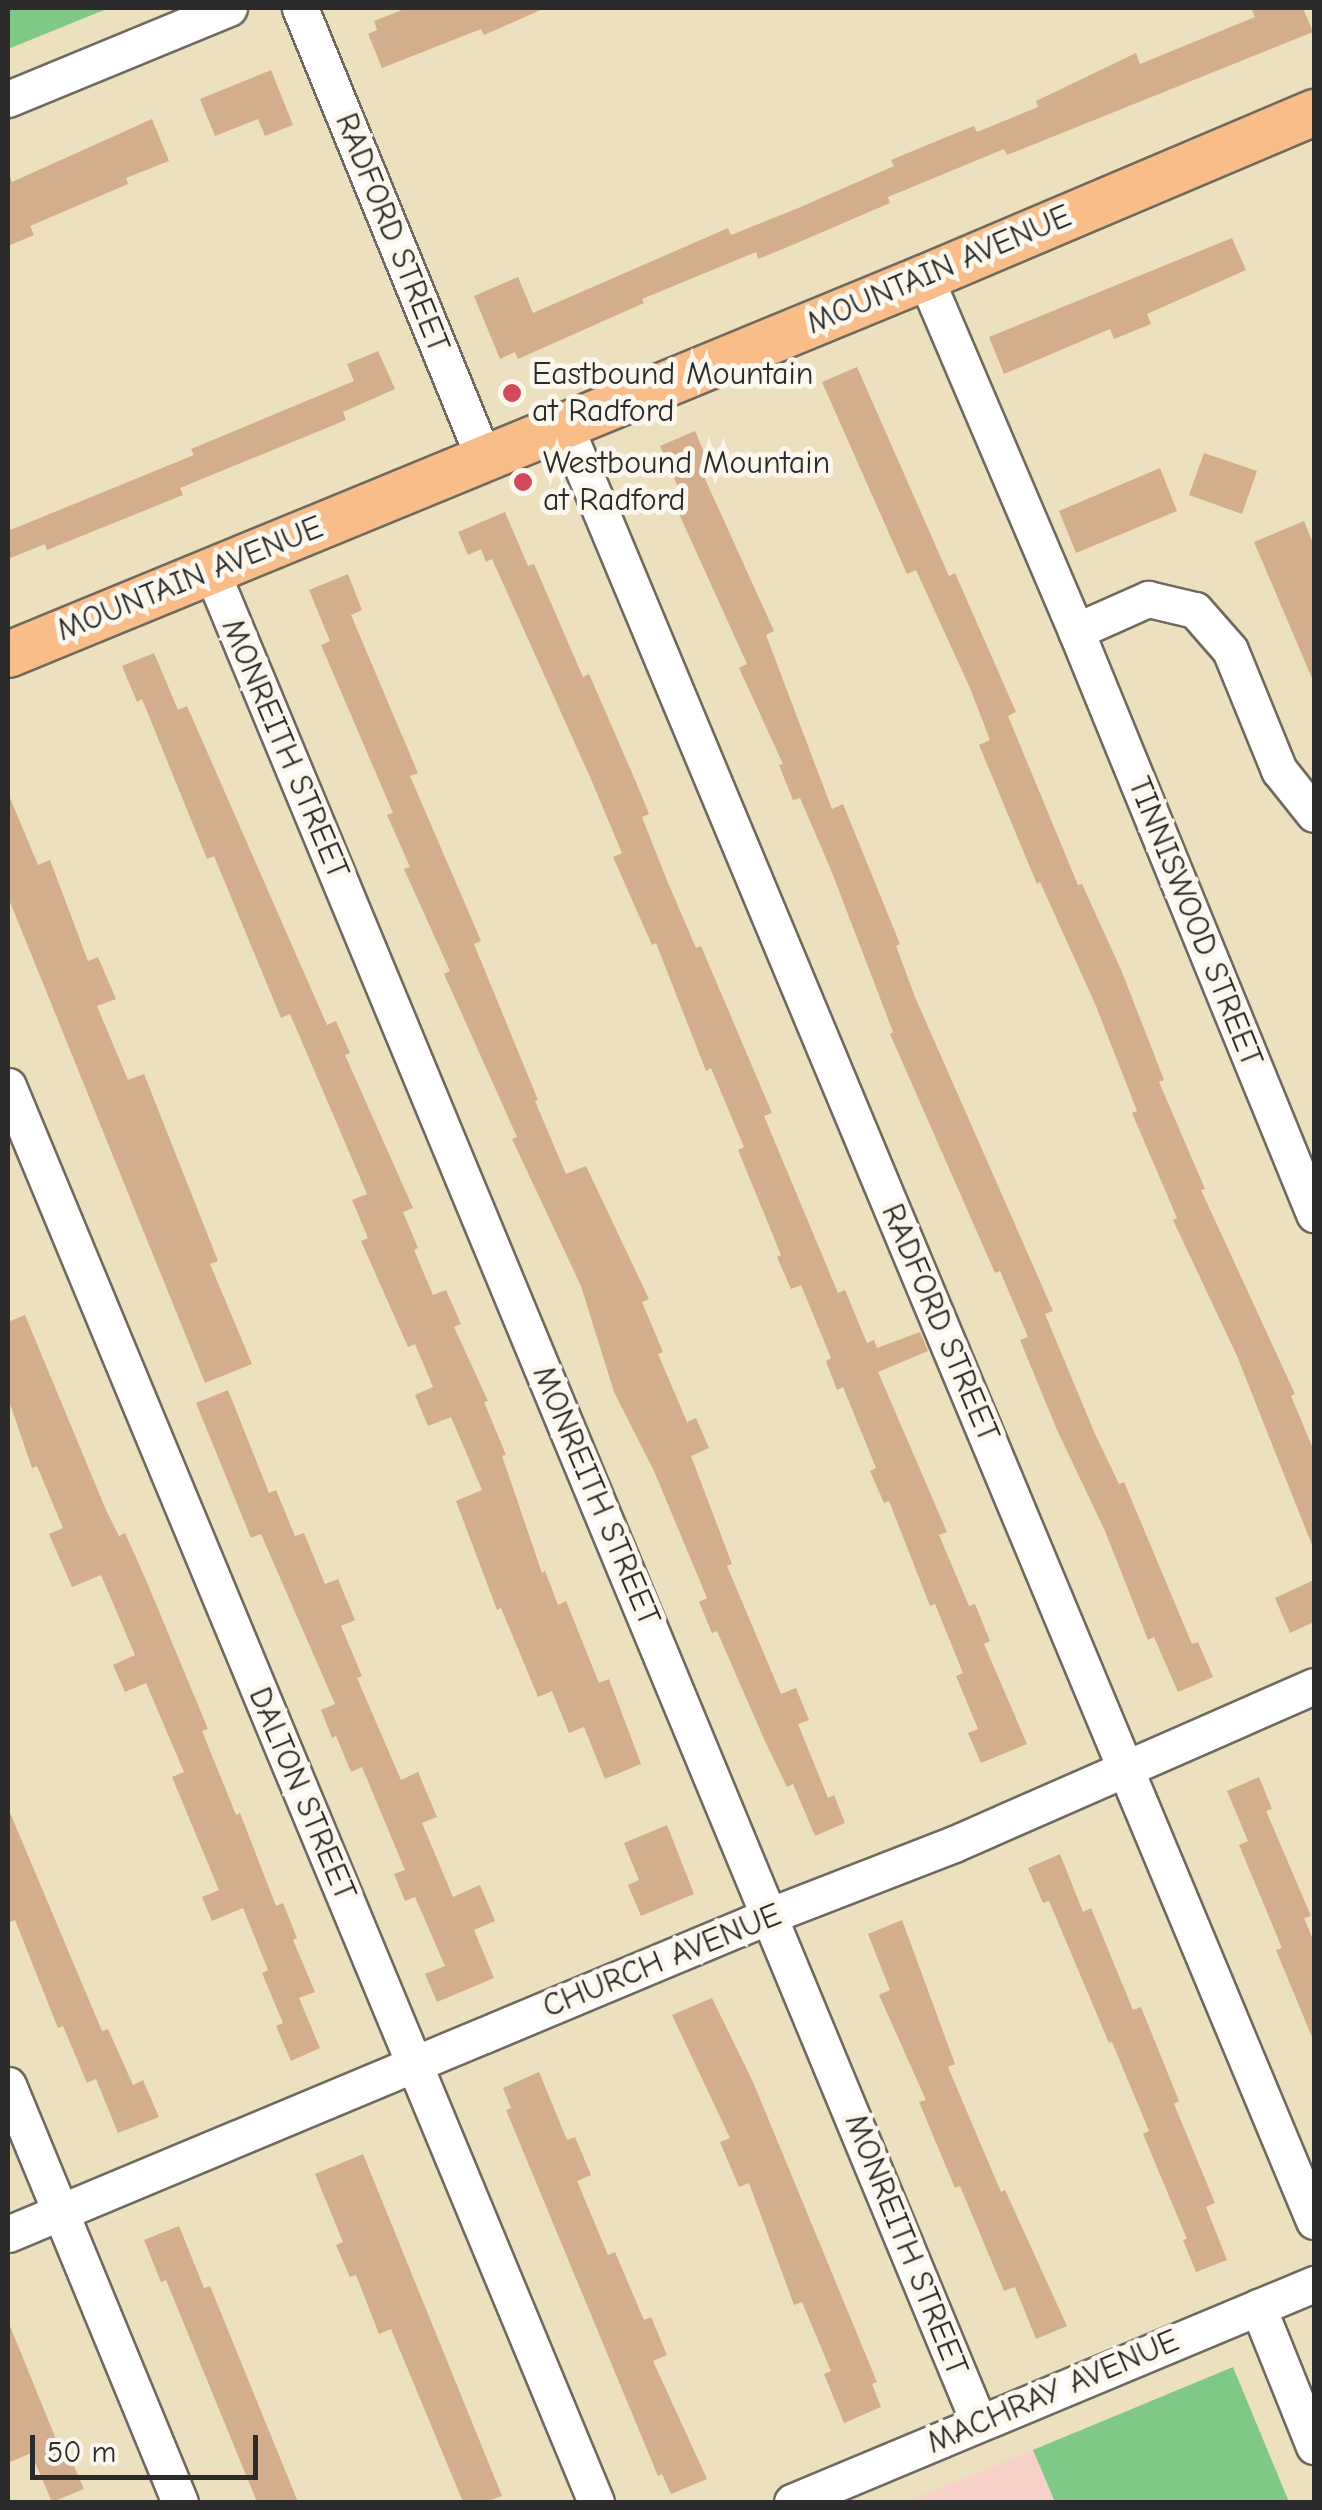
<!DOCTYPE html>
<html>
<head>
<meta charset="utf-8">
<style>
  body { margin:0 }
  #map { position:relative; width:1322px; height:2510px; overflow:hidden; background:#ede0bf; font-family:"Comic Neue",sans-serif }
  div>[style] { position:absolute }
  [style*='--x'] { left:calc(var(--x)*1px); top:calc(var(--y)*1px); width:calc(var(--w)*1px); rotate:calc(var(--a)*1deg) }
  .built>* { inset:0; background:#f7d0ca }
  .green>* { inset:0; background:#7fc886 }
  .building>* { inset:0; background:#d2ae8d }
  .roads { filter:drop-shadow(2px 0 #6f6a5f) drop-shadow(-2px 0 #6f6a5f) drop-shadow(0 2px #6f6a5f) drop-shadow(0 -2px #6f6a5f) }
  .minor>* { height:35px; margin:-17.5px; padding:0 17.5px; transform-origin:17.5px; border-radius:17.5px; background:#fff }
  .major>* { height:45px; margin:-22.5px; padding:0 22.5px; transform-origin:22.5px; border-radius:22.5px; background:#f8bd89 }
  .dots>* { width:28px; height:28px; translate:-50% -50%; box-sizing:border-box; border:5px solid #fbf7ec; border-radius:50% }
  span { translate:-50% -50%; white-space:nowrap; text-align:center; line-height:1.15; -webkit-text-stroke:10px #fbf7ec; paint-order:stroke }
  .street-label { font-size:32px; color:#2b2b2b }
  .poi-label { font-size:32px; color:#2b2b2b }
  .left { translate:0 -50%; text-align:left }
  .frame { position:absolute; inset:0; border:10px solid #2b2b2b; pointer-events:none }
  .scale { position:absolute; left:30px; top:2435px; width:228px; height:45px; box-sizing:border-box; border:5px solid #2b2b2b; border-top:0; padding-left:12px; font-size:30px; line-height:35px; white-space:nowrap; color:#2b2b2b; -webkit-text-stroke:8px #fbf7ec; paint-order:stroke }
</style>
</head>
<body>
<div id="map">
  <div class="built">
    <i style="clip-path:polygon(1033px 2450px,1055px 2502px,907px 2502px)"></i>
  </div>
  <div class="green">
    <i style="clip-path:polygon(8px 8px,109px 8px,8px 49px)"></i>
    <i style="clip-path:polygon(1233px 2367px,1289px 2502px,1055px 2502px,1033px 2450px)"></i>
  </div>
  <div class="building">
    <i style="clip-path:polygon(407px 8px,545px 8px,484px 35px,481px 29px,382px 68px,368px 34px,377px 30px,374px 21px)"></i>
    <i style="clip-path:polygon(1251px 8px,1303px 8px,1313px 32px,1007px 155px,1004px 149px,888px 197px,890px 203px,790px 246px,758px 259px,756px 252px,642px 299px,644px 303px,518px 359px,515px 352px,500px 359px,474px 296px,518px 277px,533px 313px,728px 228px,731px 235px,796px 209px,894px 166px,891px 160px,944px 138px,974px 126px,977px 132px,1038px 107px,1036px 101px,1136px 53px,1140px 64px,1255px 17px)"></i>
    <i style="clip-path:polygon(271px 70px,293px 125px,265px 136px,258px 119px,215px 136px,200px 99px)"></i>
    <i style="clip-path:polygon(152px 119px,169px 161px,126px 178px,128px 184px,30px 226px,34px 235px,8px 246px,8px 172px,12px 182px)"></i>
    <i style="clip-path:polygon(1232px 238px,1246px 270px,1147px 314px,1151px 324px,1114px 339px,1110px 329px,1004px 374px,989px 337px)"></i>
    <i style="clip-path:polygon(378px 351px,395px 389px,343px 412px,346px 420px,180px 488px,183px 495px,47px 550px,45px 544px,8px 559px,8px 531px,194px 455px,191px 449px,354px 381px,347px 364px)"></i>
    <i style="clip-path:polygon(857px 367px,949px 576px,955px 573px,1016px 712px,1008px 716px,1078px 885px,1082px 884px,1122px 972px,1164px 1080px,1159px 1082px,1205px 1189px,1201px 1190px,1295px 1394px,1291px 1396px,1314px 1451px,1314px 1550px,1237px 1356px,1173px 1220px,1177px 1218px,1132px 1113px,1137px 1111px,1096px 1006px,1040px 882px,1037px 884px,979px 745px,990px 740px,970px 688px,916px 570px,907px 574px,822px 382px)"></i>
    <i style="clip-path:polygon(695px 431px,710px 466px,701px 470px,774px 631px,766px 635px,832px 809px,843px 804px,900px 944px,896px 946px,915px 997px,1053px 1311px,1045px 1314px,1095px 1434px,1119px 1484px,1124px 1482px,1192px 1644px,1198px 1642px,1213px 1677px,1178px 1692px,1154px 1637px,1148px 1640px,1105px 1531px,1057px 1430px,1020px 1340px,1028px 1337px,1000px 1271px,995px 1273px,890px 1034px,893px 1032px,831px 870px,800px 798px,793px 800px,779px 765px,783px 764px,739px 668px,747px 664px,675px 505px,684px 501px,660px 446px)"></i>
    <i style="clip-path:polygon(1204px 453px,1257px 471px,1242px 514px,1189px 495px)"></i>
    <i style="clip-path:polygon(1160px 468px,1177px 511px,1076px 553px,1059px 511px)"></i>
    <i style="clip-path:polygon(505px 512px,528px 566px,534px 564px,583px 677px,589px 674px,636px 782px,649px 814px,642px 817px,666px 878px,696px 948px,701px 946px,772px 1113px,764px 1116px,838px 1293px,845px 1290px,867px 1343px,874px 1340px,877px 1348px,920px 1332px,928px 1351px,878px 1372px,947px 1532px,939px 1535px,969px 1606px,975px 1604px,990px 1641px,984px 1644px,1027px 1744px,981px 1763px,968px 1733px,978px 1729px,956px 1676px,963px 1673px,935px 1604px,930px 1606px,889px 1501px,884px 1503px,870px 1471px,876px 1468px,843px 1387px,837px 1390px,826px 1361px,831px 1358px,801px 1285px,791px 1289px,777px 1257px,781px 1255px,738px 1150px,744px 1147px,711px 1068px,706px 1071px,656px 943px,652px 945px,613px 857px,622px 853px,590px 777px,492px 559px,486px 562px,481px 549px,468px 555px,458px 532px)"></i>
    <i style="clip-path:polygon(1304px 521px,1314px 546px,1314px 683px,1254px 542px)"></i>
    <i style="clip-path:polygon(348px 574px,362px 610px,351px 615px,418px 773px,410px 776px,481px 941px,474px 944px,538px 1100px,535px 1101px,566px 1174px,586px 1166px,649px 1299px,642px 1302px,663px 1352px,658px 1354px,687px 1422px,696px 1418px,709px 1448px,691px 1456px,732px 1564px,727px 1566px,781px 1694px,796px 1688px,809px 1720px,798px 1724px,828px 1798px,834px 1795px,845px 1823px,815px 1836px,793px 1784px,787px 1787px,764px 1739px,717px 1631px,712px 1633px,699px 1602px,707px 1598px,654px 1471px,614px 1392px,581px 1286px,512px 1139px,517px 1137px,444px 974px,450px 971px,404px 869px,410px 867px,387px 815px,393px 813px,321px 645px,330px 641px,309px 590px)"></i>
    <i style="clip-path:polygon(154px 653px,178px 710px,187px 706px,327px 1025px,336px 1021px,350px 1053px,345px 1055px,413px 1208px,403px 1212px,418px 1248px,414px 1250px,433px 1295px,446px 1290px,461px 1324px,454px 1327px,488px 1401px,484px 1402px,506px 1455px,502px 1456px,542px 1573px,545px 1571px,558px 1605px,566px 1601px,599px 1683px,609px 1679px,641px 1764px,605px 1779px,584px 1727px,569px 1733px,552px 1691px,538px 1697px,501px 1608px,497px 1610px,456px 1501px,482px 1490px,451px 1417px,428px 1426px,415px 1395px,433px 1387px,415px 1344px,408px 1347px,361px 1241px,368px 1238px,352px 1200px,367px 1194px,290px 1014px,281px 1018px,214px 856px,207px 859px,142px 699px,137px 702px,122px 666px)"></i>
    <i style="clip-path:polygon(8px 793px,38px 865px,50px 860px,88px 961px,98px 957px,116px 999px,97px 1006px,128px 1080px,144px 1074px,218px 1261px,210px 1264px,252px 1364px,205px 1383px,8px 897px)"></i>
    <i style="clip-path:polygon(25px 1315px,106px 1510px,119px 1536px,125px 1533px,146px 1580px,208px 1729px,202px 1731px,236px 1815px,240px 1813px,276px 1906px,283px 1903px,297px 1938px,293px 1940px,315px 1992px,299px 1998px,320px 2048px,291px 2061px,276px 2026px,283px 2023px,262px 1973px,268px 1970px,243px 1908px,212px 1921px,202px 1897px,219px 1890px,172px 1777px,184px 1772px,146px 1683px,125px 1692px,113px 1665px,135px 1655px,101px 1575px,72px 1587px,49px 1534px,63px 1528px,37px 1466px,32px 1468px,8px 1398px,8px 1322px)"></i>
    <i style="clip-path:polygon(228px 1390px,269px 1493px,276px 1490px,295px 1536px,304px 1533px,325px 1584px,338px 1579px,355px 1620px,341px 1626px,362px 1676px,357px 1678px,401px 1780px,418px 1772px,437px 1817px,422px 1823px,453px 1897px,480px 1885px,495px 1921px,474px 1930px,494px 1978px,437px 2002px,425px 1974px,445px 1966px,415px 1897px,405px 1901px,394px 1874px,405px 1870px,362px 1767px,351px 1772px,336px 1736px,332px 1738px,321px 1710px,335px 1704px,261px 1534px,251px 1538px,196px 1403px)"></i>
    <i style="clip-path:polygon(1314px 1580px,1314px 1622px,1290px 1633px,1275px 1598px)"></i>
    <i style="clip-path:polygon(1259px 1777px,1272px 1809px,1266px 1811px,1311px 1916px,1304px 1918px,1314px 1942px,1314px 2042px,1276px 1950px,1282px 1948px,1239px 1845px,1248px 1841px,1227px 1791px)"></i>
    <i style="clip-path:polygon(8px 1808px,102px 2031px,108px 2029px,133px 2085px,143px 2080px,159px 2117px,118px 2133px,96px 2079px,87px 2083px,63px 2026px,58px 2028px,15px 1920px,8px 1923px)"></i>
    <i style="clip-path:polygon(667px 1825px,694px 1894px,641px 1916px,628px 1885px,639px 1880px,624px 1843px)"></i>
    <i style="clip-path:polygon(1060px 1854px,1083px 1912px,1091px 1908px,1133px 2010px,1141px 2007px,1179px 2101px,1174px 2104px,1215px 2203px,1206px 2207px,1227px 2260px,1196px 2272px,1183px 2240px,1187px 2239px,1143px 2134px,1149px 2131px,1112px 2042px,1109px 2043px,1049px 1901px,1043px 1903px,1028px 1868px)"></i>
    <i style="clip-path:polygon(902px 1920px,955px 2064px,948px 2067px,1001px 2192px,1005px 2190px,1067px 2326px,1036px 2339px,1015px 2287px,1004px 2291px,960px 2186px,955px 2188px,919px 2102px,926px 2100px,879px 1995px,890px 1990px,868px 1934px)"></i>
    <i style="clip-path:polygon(712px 1998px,753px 2082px,877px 2382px,872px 2384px,881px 2407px,844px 2423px,824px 2374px,831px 2371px,802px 2302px,794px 2305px,749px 2183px,739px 2187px,720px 2142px,730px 2138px,672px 2015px)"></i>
    <i style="clip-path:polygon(539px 2072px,567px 2140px,575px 2137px,591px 2175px,577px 2181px,608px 2255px,615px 2252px,644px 2320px,651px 2317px,667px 2355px,653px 2361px,707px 2479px,671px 2494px,662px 2474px,658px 2476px,506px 2110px,511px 2108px,503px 2088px)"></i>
    <i style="clip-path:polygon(363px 2154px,502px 2496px,485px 2502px,463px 2502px,391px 2329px,379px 2334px,356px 2275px,350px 2277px,336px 2245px,343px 2242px,315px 2174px)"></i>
    <i style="clip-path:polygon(179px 2226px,204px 2288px,210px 2286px,298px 2502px,257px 2502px,166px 2280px,161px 2282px,144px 2240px)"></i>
    <i style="clip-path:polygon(8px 2321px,64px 2459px,70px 2457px,84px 2489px,52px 2502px,31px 2453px,8px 2463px)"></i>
  </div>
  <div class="roads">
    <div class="minor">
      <i style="--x:300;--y:8;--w:487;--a:67.8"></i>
      <i style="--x:8;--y:99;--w:239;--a:-22.4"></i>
      <i style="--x:925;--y:277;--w:385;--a:66.9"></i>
      <i style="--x:1076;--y:631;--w:630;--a:67.79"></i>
      <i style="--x:565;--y:426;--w:1945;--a:67.35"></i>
      <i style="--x:211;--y:570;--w:2006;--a:67.49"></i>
      <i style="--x:1076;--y:631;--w:79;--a:-24"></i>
      <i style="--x:1148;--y:599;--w:48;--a:13.2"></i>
      <i style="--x:1195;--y:610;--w:53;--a:48.8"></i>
      <i style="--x:1230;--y:650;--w:130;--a:67.8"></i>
      <i style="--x:1279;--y:770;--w:56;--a:51.5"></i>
      <i style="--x:8;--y:1086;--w:1533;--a:67.45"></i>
      <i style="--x:8;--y:2085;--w:451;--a:67.6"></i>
      <i style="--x:8;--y:2234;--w:827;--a:-22.69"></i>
      <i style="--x:771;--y:1915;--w:196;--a:-21.2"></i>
      <i style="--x:954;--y:1844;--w:393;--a:-23.7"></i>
      <i style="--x:1258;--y:2307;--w:150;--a:68.1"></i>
      <i style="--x:792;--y:2502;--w:566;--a:-22.67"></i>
    </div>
    <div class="major">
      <i style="--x:8;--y:654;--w:991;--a:-22.35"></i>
      <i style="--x:925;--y:277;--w:423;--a:-23"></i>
    </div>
  </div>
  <div class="dots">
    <i style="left:512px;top:393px;background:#d1495b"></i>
    <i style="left:523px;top:482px;background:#d1495b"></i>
  </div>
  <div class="street-label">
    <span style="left:392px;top:233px;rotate:68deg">RADFORD STREET</span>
    <span style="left:939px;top:270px;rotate:-23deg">MOUNTAIN AVENUE</span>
    <span style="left:190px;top:579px;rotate:-22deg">MOUNTAIN AVENUE</span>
    <span style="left:285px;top:749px;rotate:67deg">MONREITH STREET</span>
    <span style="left:1195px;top:922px;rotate:68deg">TINNISWOOD STREET</span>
    <span style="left:940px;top:1323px;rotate:67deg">RADFORD STREET</span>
    <span style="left:596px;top:1496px;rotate:67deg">MONREITH STREET</span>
    <span style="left:302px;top:1794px;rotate:67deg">DALTON STREET</span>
    <span style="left:662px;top:1961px;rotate:-22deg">CHURCH AVENUE</span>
    <span style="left:906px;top:2245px;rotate:68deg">MONREITH STREET</span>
    <span style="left:1053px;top:2392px;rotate:-23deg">MACHRAY AVENUE</span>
  </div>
  <div class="poi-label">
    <span class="left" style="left:532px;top:393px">Eastbound Mountain<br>at Radford</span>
    <span class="left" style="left:543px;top:482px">Westbound Mountain<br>at Radford</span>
  </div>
  <div class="frame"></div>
  <div class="scale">50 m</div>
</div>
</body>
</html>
